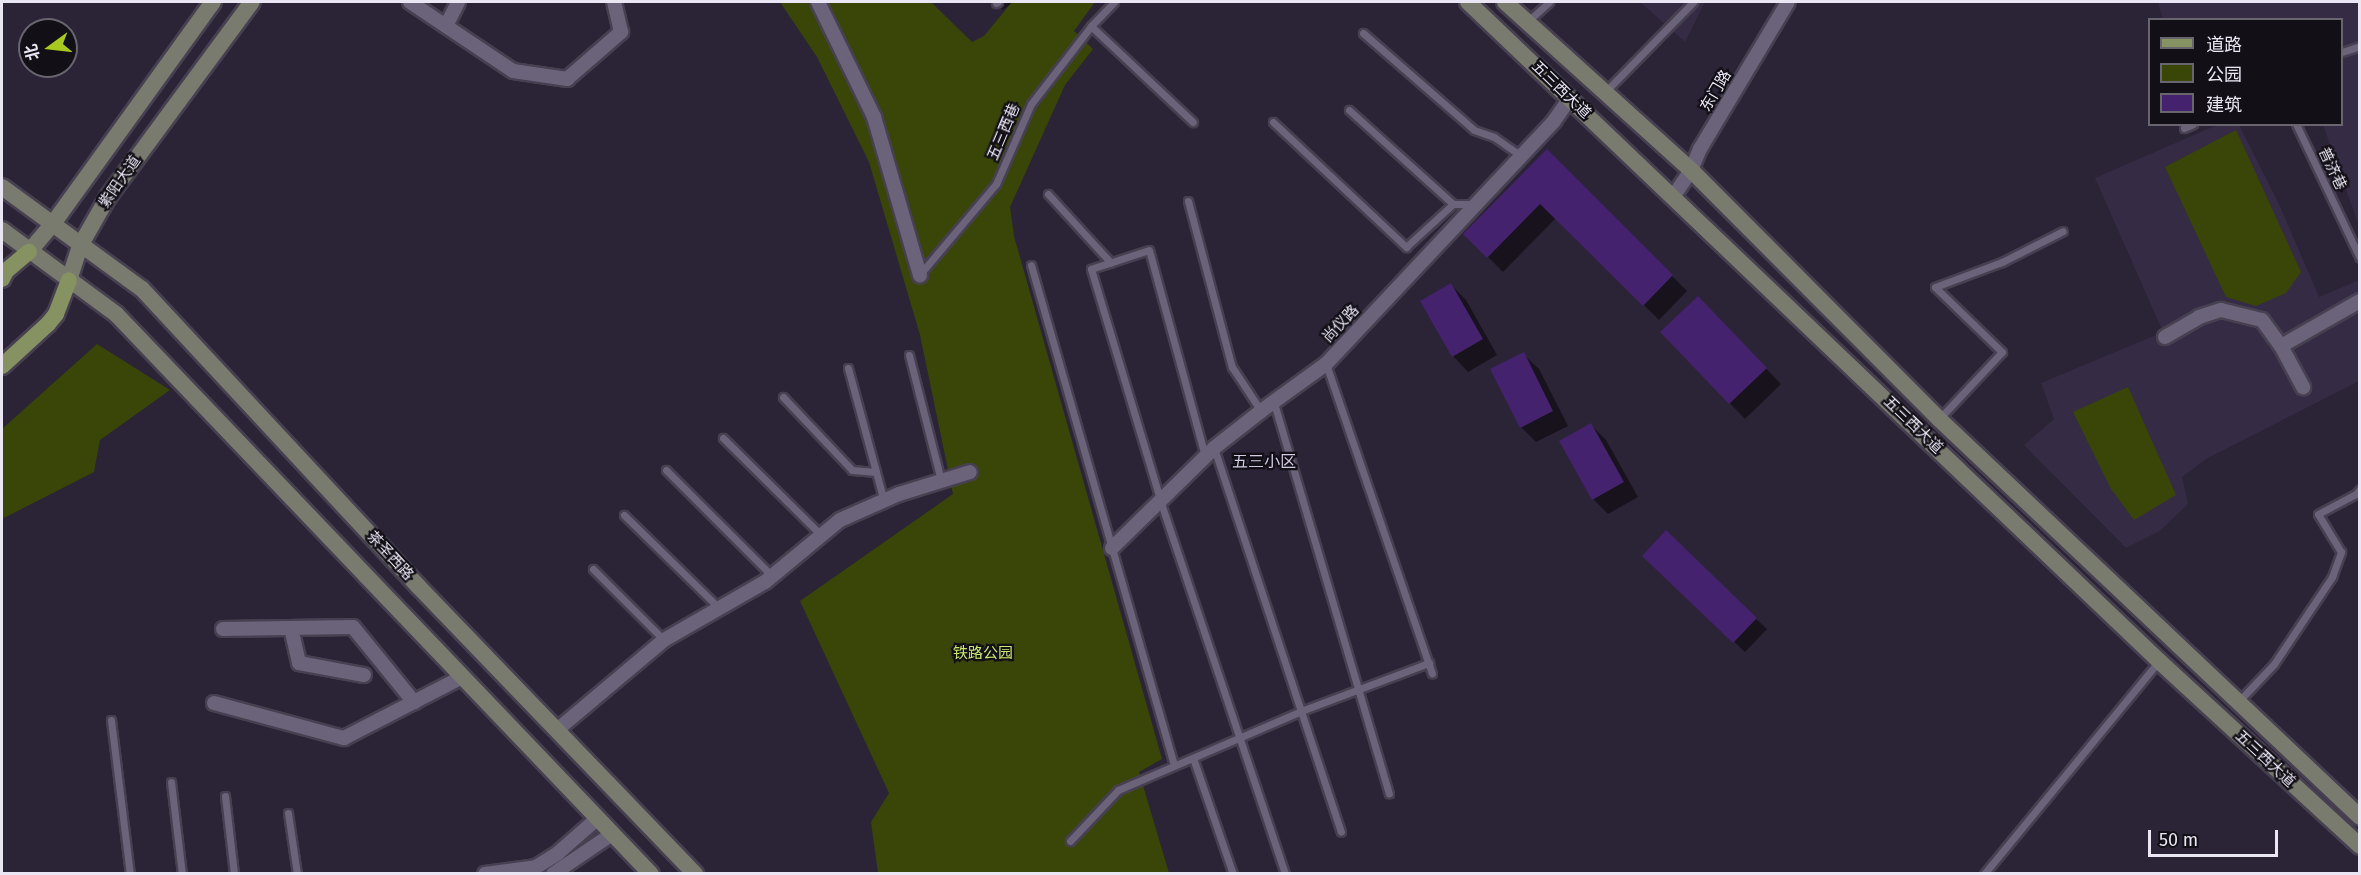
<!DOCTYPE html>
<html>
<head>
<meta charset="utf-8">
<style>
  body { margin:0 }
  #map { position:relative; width:2361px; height:875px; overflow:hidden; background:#2b2336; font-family:"Fira Sans","Noto Sans SC",sans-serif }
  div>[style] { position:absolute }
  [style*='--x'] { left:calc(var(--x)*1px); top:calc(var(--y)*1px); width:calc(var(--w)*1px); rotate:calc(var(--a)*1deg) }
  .built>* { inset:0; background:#352b44 }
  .green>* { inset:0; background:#394607 }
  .shadow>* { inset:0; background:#0007 }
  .building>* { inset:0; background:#45226d }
  .roads { filter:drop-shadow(2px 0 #474051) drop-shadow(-2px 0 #474051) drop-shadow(0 2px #474051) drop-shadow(0 -2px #474051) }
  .service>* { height:7px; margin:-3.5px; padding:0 3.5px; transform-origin:3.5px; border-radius:3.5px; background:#6b637a }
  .minor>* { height:14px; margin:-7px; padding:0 7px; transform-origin:7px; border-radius:7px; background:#6b637a }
  .secondary>* { height:16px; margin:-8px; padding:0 8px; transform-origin:8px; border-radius:8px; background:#797b6e }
  .primary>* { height:16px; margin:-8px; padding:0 8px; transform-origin:8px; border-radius:8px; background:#879262 }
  span { translate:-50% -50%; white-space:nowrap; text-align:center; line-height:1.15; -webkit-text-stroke:4.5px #120f17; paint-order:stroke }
  .street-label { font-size:15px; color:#eae6f3 }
  .park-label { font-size:15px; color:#c8e76b }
  .neighbourhood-label { font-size:16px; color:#d1c8e1 }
  .frame { position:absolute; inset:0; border:3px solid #eae6f3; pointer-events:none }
  .legend { position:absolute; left:2148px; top:18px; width:195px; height:108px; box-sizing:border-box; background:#120f17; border:2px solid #68656f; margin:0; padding:8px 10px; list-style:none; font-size:18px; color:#eae6f3 }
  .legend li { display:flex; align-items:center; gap:12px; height:30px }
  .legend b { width:30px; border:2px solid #68656f }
  .north { position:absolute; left:18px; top:18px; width:60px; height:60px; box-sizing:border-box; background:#120f17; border:2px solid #68656f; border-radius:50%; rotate:255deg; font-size:16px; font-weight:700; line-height:24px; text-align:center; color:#eae6f3 }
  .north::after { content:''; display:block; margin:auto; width:21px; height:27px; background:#a7c81f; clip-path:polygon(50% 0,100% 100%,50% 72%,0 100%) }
  .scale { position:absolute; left:2148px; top:830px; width:130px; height:27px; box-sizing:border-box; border:3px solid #eae6f3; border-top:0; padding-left:8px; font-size:18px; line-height:21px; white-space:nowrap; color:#eae6f3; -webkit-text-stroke:4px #120f17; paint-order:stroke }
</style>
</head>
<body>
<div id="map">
  <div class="built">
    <i style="clip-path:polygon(1640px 2px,1705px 2px,1685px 42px)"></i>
    <i style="clip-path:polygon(2158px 2px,2359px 2px,2359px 226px,2323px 125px,2342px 124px,2342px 20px,2163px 19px)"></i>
    <i style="clip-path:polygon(2217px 125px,2239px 125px,2279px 204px,2319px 297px,2359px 280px,2359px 381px,2206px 459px,2182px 477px,2188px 504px,2160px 531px,2126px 548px,2024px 445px,2054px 419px,2041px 383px,2163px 332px,2095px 178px)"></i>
  </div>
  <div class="green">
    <i style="clip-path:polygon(780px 2px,931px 2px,972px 42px,984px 36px,1012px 2px,1095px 2px,1074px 31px,1093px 49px,1065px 85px,1010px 207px,1014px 236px,1162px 759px,1139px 772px,1169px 873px,878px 873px,871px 822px,889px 793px,800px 601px,953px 494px,920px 335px,869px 162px,817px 57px)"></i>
    <i style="clip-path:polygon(2236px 130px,2301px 272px,2286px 293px,2256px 306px,2226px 297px,2165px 167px)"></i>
    <i style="clip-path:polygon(97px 344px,170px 390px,100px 440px,94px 472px,2px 519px,2px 429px)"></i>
    <i style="clip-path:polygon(2128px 387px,2176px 495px,2134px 520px,2111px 489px,2073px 412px)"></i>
  </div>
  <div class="shadow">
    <i style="clip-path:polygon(994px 2px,1013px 2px,1003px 10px)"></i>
    <i style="clip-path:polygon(1547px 151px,1687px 291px,1659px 320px,1556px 218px,1503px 272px,1465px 234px)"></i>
    <i style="clip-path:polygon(1451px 285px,1466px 300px,1497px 355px,1468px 372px,1453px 356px)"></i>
    <i style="clip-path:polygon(1713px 313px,1781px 384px,1745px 419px,1662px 332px)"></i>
    <i style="clip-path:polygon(1523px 354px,1539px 369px,1568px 426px,1536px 442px,1521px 427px)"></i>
    <i style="clip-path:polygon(1591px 425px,1606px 440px,1638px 497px,1608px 514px,1593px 499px)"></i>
    <i style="clip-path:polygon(1654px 566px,1756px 619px,1767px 629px,1745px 652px)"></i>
  </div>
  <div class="building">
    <i style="clip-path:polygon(1547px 149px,1673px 275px,1643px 306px,1540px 204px,1487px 258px,1463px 234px)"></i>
    <i style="clip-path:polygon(1451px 283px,1483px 339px,1452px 357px,1420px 301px)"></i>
    <i style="clip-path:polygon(1698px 296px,1767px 368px,1729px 404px,1660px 332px)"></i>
    <i style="clip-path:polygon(1524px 352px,1553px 411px,1520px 428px,1490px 369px)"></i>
    <i style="clip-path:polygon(1591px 423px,1624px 482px,1592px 500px,1559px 441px)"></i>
    <i style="clip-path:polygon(1666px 530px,1757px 618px,1733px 643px,1642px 556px)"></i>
  </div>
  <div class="roads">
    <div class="service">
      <i style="--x:996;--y:3;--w:2;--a:-27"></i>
      <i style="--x:1527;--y:22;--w:30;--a:-42"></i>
      <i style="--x:1091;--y:26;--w:140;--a:43.3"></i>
      <i style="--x:1363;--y:33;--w:147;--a:41.1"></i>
      <i style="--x:1474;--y:130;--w:21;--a:19"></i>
      <i style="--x:1494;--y:137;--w:33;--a:35"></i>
      <i style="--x:2342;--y:52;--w:19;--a:-18"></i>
      <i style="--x:1605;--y:92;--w:126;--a:-45.6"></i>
      <i style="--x:1349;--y:110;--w:140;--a:42.1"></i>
      <i style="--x:1273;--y:122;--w:183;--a:43.2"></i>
      <i style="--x:1406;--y:247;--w:64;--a:-42.5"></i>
      <i style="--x:1453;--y:204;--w:20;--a:0"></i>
      <i style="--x:2296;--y:124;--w:148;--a:64.5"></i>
      <i style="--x:2184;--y:128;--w:10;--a:-24"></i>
      <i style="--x:1048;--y:194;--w:93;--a:47.6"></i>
      <i style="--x:1188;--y:201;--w:172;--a:75.2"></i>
      <i style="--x:1232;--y:367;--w:53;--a:56.6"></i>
      <i style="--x:1031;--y:265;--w:520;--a:74.04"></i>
      <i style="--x:921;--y:273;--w:116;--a:-49.9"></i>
      <i style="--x:996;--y:184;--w:87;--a:-66.4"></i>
      <i style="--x:1031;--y:104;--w:98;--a:-52.4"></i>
      <i style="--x:1091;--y:26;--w:33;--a:-46"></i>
      <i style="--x:909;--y:355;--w:130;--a:75.7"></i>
      <i style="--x:1326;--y:364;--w:327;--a:71.1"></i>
      <i style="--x:848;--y:368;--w:138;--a:74.9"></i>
      <i style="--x:783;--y:397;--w:100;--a:46.6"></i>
      <i style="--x:852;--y:470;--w:24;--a:5"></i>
      <i style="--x:1274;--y:403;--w:407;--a:73.6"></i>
      <i style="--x:1939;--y:419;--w:92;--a:-46.8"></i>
      <i style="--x:2002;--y:352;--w:93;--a:-135.9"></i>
      <i style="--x:1935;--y:287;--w:72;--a:-20.5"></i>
      <i style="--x:2002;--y:262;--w:68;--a:-26.9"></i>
      <i style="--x:723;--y:438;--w:138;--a:44.7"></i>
      <i style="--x:1214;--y:448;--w:404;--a:71.7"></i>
      <i style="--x:1205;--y:456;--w:213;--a:-105.2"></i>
      <i style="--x:1149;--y:250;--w:61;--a:161.9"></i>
      <i style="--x:1091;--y:269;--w:244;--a:73.3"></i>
      <i style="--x:1161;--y:503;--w:391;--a:71.5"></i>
      <i style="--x:666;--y:470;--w:150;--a:45"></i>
      <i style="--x:624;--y:515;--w:133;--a:44.4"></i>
      <i style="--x:593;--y:569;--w:100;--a:45"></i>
      <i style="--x:2238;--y:702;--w:52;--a:-46.5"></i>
      <i style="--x:2274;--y:664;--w:105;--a:-56.3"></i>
      <i style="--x:2332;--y:577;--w:27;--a:-70"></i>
      <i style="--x:2341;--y:552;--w:44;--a:-121.2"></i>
      <i style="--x:2318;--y:514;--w:43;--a:-27.8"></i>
      <i style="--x:2356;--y:494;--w:6;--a:-51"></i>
      <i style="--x:111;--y:720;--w:155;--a:83"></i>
      <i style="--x:1193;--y:758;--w:123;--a:71"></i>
      <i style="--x:171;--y:782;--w:93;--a:83.2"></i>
      <i style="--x:225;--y:796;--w:79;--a:83.4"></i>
      <i style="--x:288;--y:813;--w:62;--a:81.6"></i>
      <i style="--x:1070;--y:841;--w:70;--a:-46.7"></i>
      <i style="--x:1118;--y:790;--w:199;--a:-23.3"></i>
      <i style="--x:1301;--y:711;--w:137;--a:-20.6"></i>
      <i style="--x:1984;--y:874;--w:276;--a:-50.6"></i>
    </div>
    <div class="minor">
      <i style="--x:410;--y:2;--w:124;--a:33.8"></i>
      <i style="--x:513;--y:71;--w:55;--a:8.4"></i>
      <i style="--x:567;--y:79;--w:72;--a:-41"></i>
      <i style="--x:621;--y:32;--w:31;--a:-103"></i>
      <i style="--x:818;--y:2;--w:128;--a:64"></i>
      <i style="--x:874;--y:117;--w:165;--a:73.8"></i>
      <i style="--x:446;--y:26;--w:27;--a:-63"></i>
      <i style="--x:1673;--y:197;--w:32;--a:-56"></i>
      <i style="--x:1691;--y:170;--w:23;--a:-67"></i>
      <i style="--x:1700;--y:149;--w:171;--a:-59.1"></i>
      <i style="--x:2165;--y:337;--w:39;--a:-30"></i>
      <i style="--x:2199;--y:317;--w:23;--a:-18"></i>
      <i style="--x:2221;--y:310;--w:42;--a:13.7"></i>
      <i style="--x:2262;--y:320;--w:32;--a:54"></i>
      <i style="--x:2281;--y:346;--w:47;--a:61.8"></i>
      <i style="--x:2281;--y:346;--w:91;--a:-29.7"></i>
      <i style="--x:1112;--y:548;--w:143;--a:-44.4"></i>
      <i style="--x:1214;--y:448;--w:60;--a:-38.2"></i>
      <i style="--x:1261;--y:411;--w:80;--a:-35.9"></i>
      <i style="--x:1326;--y:364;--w:333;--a:-46.8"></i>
      <i style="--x:1554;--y:121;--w:28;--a:-55"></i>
      <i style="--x:291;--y:628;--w:36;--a:77"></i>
      <i style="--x:299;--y:663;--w:66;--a:10.5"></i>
      <i style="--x:223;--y:629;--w:130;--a:-0.9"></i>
      <i style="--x:353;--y:627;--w:97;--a:50.9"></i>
      <i style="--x:214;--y:703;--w:135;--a:15.1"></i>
      <i style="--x:344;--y:738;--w:133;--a:-27.3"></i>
      <i style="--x:557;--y:730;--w:140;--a:-40.1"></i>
      <i style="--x:664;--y:640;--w:116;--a:-29.9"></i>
      <i style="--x:765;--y:582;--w:97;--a:-39.6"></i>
      <i style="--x:840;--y:520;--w:64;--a:-23.8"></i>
      <i style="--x:899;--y:494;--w:74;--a:-17.2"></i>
      <i style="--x:485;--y:874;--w:51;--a:-7.8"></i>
      <i style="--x:536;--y:867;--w:26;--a:-32"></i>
      <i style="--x:558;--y:853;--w:53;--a:-41.2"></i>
      <i style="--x:553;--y:874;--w:71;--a:-34.1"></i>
    </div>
    <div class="secondary">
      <i style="--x:1468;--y:2;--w:955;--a:43.64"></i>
      <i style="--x:2159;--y:661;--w:273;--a:42.6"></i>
      <i style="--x:1505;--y:2;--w:251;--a:42.1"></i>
      <i style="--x:1691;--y:170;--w:351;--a:45.1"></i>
      <i style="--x:1939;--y:419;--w:579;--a:43.39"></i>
      <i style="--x:2;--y:187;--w:173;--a:36.1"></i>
      <i style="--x:142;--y:289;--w:405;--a:47.1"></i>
      <i style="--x:418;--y:586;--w:400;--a:46.1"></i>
      <i style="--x:2;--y:230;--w:142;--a:36.4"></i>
      <i style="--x:116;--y:314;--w:774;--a:46.31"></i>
      <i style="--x:29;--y:252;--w:35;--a:-50"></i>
      <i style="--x:52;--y:225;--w:275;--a:-54.2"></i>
      <i style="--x:69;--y:280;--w:36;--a:-72"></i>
      <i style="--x:80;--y:246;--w:56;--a:-60.3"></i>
      <i style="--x:108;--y:197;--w:242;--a:-53.6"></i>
    </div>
    <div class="primary">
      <i style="--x:2;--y:279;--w:9;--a:-63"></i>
      <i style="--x:6;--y:271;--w:30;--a:-40"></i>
      <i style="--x:2;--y:366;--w:62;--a:-42.4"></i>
      <i style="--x:48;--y:324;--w:13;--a:-51"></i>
      <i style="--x:56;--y:314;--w:36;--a:-69"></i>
    </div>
  </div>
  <div class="street-label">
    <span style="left:1561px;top:90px;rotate:44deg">五三西大道</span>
    <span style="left:1716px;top:91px;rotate:-59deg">东门路</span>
    <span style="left:1004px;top:132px;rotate:-67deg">五三西巷</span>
    <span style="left:2332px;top:169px;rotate:65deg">普济巷</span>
    <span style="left:120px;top:182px;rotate:-55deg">紫阳大道</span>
    <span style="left:1341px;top:324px;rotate:-47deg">尚仪路</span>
    <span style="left:1913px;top:425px;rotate:44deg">五三西大道</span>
    <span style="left:390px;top:556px;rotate:47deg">茶圣西路</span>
    <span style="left:2265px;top:759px;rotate:43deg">五三西大道</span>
  </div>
  <div class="park-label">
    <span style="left:983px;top:654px">铁路公园</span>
  </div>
  <div class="neighbourhood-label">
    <span style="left:1264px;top:462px">五三小区</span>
  </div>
  <div class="frame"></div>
  <ul class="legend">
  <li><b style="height:8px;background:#879262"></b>道路</li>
  <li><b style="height:16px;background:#394607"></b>公园</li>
  <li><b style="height:16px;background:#45226d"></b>建筑</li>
  </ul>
  <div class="north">北</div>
  <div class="scale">50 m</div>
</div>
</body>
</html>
